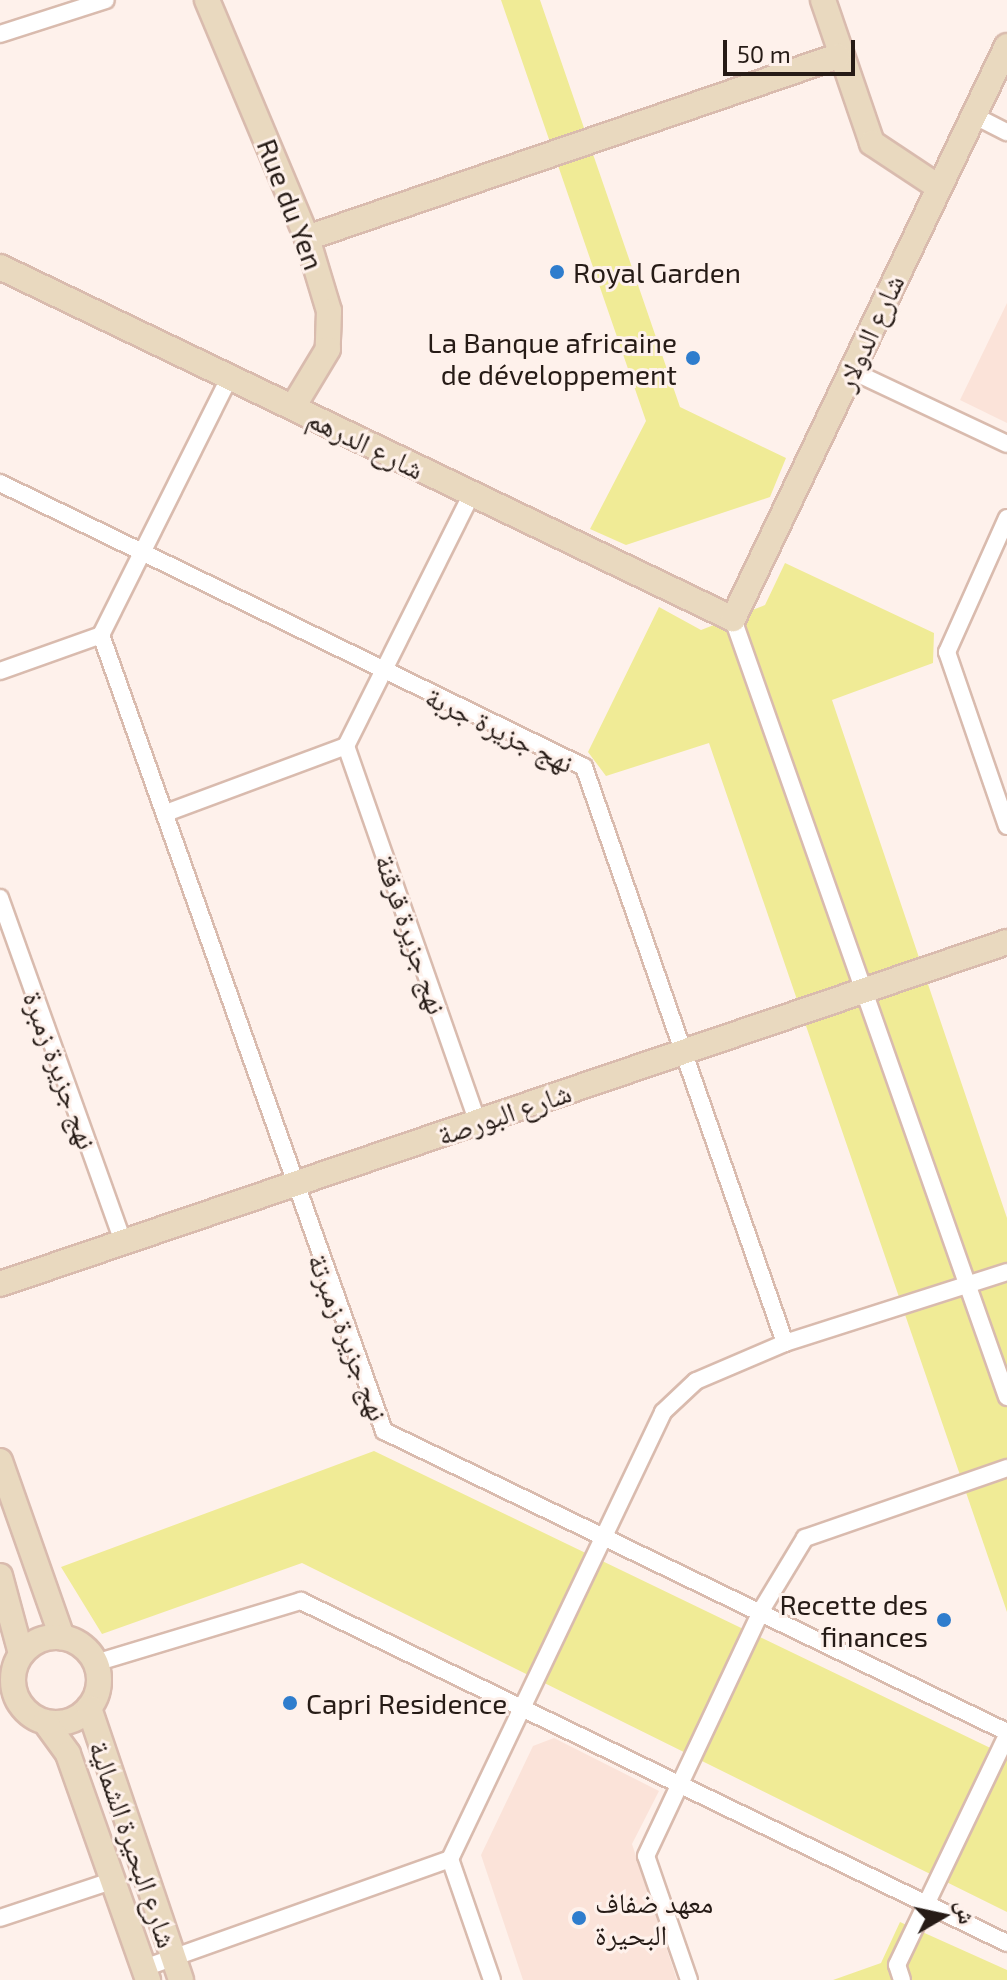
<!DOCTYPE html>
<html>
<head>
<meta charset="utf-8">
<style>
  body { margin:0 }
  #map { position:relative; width:1007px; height:1980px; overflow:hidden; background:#fef1eb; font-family:"Exo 2","Noto Naskh Arabic",sans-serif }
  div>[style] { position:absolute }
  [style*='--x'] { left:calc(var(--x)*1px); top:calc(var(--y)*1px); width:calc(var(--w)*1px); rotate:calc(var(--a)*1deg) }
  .built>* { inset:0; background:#fbe3d9 }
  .green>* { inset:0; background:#f0eb96 }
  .roads { filter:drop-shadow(2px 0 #d9bbae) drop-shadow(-2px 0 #d9bbae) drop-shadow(0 2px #d9bbae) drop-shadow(0 -2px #d9bbae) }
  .street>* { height:16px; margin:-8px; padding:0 8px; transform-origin:8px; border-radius:8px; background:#fff }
  .secondary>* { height:24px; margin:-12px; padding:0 12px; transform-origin:12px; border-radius:12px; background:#e9d9bf }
  .secondary>.ring { margin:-12px; padding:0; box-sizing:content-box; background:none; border:24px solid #e9d9bf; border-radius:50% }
  .dots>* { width:22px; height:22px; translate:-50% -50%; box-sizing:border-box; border:4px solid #fef1eb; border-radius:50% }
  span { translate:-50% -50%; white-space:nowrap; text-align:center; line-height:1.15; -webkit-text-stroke:6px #fef1eb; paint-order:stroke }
  .street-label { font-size:28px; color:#261b16 }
  .poi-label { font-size:28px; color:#261b16 }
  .left { translate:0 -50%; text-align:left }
  .right { translate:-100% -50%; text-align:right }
  .north { position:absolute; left:903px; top:1876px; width:80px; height:80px; -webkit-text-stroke:6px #fef1eb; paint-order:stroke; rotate:81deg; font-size:22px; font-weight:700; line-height:32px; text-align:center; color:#261b16 }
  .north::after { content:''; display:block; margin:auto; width:28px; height:36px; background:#261b16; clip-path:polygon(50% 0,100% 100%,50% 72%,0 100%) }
  .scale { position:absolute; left:723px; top:40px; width:132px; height:36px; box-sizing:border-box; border:4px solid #261b16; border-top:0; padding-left:10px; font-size:24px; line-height:28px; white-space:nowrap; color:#261b16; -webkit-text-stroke:6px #fef1eb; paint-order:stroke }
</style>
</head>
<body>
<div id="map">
  <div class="built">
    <i style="clip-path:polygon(1007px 303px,1007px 423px,960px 400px)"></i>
    <i style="clip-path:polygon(554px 1738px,659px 1791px,632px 1844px,677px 1980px,523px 1980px,481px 1855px,533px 1746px)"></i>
  </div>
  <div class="green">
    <i style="clip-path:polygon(501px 0,540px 0,680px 407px,786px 458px,770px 497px,626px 545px,590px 529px,646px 421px)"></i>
    <i style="clip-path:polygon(785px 563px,934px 633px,933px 663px,832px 700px,1007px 1218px,1007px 1612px,709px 743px,606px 776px,588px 752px,659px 607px,701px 630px,765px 605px)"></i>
    <i style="clip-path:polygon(374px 1451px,1007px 1756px,1007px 1912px,302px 1563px,102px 1634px,61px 1567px)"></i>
    <i style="clip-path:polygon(900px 1922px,1007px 1970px,1007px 1980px,833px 1980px,881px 1963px)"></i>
  </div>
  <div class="roads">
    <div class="street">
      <i style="--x:0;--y:34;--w:111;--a:-17.8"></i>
      <i style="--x:973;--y:115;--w:38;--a:27"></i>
      <i style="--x:852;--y:371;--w:171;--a:25.2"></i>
      <i style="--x:0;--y:483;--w:649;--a:25.93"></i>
      <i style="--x:584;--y:767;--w:610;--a:70.76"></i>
      <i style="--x:1007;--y:518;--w:147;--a:114.1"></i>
      <i style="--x:947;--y:652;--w:184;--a:71"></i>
      <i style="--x:733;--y:619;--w:825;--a:70.6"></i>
      <i style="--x:101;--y:635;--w:845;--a:70.43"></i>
      <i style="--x:384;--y:1431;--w:692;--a:25.79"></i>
      <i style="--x:101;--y:635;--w:287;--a:-63.5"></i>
      <i style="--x:0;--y:671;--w:107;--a:-19.6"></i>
      <i style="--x:346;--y:746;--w:399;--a:70.7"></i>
      <i style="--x:166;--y:813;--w:192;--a:-20.4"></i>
      <i style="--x:346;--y:746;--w:280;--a:-63.5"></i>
      <i style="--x:0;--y:898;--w:364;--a:70.3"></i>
      <i style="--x:95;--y:1663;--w:215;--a:-16.8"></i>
      <i style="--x:301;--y:1601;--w:784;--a:25.85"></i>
      <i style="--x:0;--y:1918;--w:120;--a:-18.4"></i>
      <i style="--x:144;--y:1968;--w:325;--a:-19.6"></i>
      <i style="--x:492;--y:1980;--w:128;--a:-109.1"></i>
      <i style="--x:450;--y:1859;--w:495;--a:-64.5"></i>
      <i style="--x:663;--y:1412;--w:45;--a:-43.2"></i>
      <i style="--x:696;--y:1381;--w:97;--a:-23.1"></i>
      <i style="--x:785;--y:1343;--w:233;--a:-17.7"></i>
      <i style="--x:689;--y:1980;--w:131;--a:-109.1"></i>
      <i style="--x:646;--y:1856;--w:273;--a:-64.8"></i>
      <i style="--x:762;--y:1609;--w:83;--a:-58.8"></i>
      <i style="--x:805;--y:1538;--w:214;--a:-19.1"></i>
      <i style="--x:902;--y:1980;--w:16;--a:-108"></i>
      <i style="--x:897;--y:1965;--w:255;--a:-64.4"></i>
    </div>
    <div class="secondary">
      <i style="--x:207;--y:0;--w:258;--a:67.2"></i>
      <i style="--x:307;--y:238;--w:76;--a:73.2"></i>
      <i style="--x:329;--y:311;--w:38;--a:92"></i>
      <i style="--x:328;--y:349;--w:68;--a:121.1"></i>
      <i style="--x:823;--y:0;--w:151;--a:71.1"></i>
      <i style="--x:872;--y:143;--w:78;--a:33.5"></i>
      <i style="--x:307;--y:238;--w:561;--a:-18.92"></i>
      <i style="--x:0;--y:267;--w:813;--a:25.65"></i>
      <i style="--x:733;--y:619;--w:635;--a:-64.44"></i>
      <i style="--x:0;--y:1284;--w:1063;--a:-18.76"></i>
      <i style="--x:0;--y:1461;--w:187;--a:70.6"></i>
      <i style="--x:0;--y:1576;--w:81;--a:74.9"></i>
      <i class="ring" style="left:13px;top:1637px;width:62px;height:62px"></i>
      <i style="--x:89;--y:1708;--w:287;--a:71.3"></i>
      <i style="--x:45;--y:1722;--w:39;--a:54"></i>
      <i style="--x:68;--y:1754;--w:240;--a:70.5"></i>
    </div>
  </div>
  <div class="dots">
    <i style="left:557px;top:272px;background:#2f7dcd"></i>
    <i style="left:693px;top:358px;background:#2f7dcd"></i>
    <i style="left:944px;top:1620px;background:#2f7dcd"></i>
    <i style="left:290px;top:1703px;background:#2f7dcd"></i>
    <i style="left:579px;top:1918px;background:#2f7dcd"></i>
  </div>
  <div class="street-label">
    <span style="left:291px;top:204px;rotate:69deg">Rue du Yen</span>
    <span style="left:869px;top:332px;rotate:-65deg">شارع الدولار</span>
    <span style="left:366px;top:443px;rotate:26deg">شارع الدرهم</span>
    <span style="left:500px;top:729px;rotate:26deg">نهج جزيرة جربة</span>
    <span style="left:412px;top:934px;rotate:71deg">نهج جزيرة قرقنة</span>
    <span style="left:61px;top:1070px;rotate:70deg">نهج جزيرة زمبرة</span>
    <span style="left:504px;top:1113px;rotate:-19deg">شارع البورصة</span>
    <span style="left:349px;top:1337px;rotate:69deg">نهج جزيرة زمبرتة</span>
    <span style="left:134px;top:1844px;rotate:71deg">شارع البحيرة الشمالية</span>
  </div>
  <div class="poi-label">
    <span class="left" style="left:573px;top:272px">Royal Garden</span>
    <span class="right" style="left:677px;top:358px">La Banque africaine<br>de développement</span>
    <span class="right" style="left:928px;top:1620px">Recette des<br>finances</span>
    <span class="left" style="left:306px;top:1703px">Capri Residence</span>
    <span class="left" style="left:595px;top:1918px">معهد ضفاف<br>البحيرة</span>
  </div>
  <div class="north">ش</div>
  <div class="scale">50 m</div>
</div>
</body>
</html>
